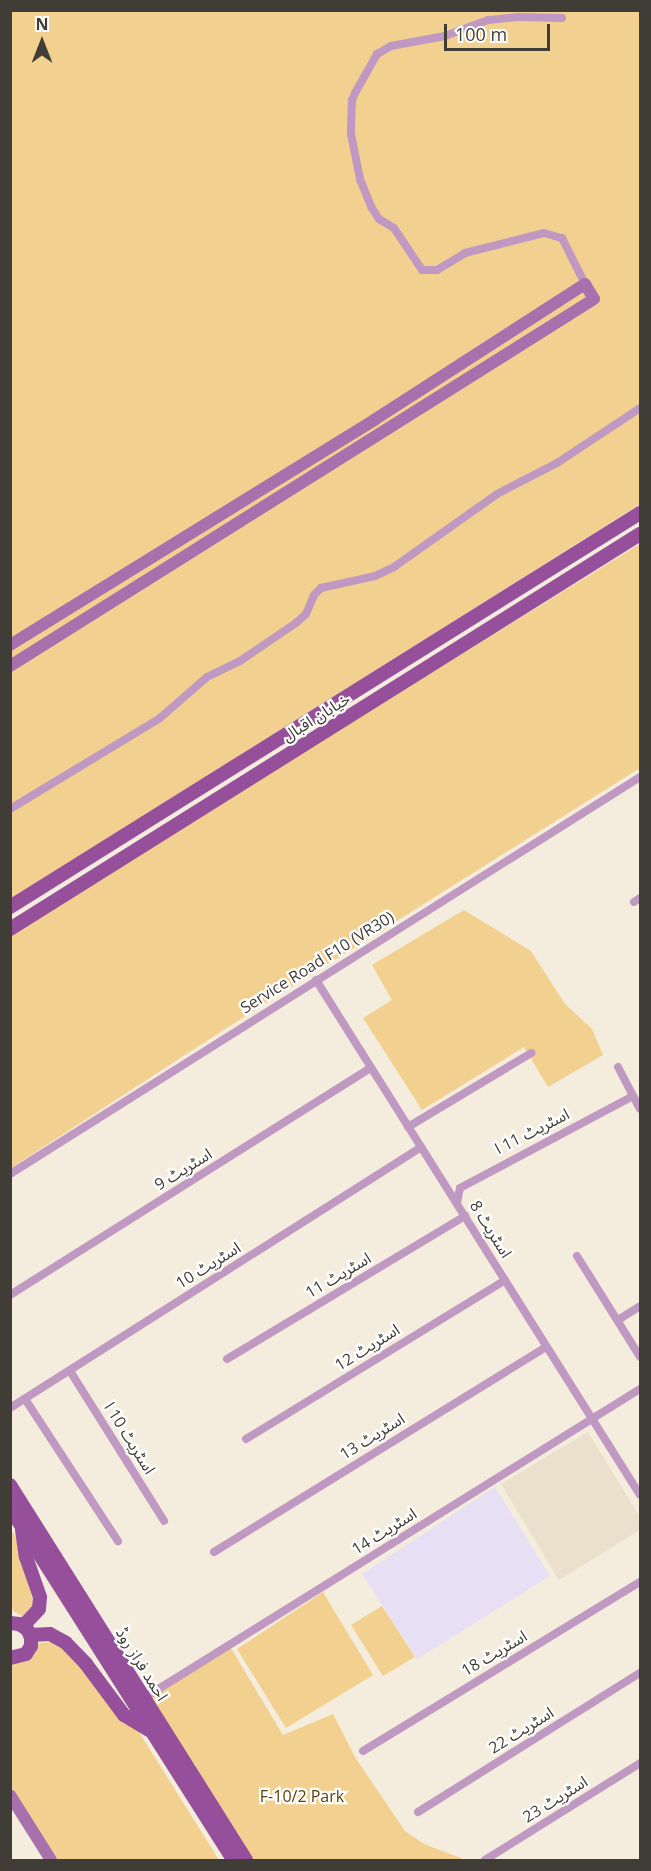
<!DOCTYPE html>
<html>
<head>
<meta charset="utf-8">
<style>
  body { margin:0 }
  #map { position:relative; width:651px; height:1871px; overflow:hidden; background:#f4ecdd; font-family:"Open Sans","Noto Sans Arabic",sans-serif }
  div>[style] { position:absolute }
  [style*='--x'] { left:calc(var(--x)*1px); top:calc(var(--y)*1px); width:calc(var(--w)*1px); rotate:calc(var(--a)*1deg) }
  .commercial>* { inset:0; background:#e7dff4 }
  .built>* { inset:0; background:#ebe0cb }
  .green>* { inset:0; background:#f2d190 }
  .street>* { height:8px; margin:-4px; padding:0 4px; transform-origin:4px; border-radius:4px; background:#c099c2 }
  .secondary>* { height:12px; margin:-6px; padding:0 6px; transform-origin:6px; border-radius:6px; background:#a870ac }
  .primary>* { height:14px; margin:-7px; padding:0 7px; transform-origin:7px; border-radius:7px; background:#96509b }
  span { translate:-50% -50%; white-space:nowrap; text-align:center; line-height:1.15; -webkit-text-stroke:4.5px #fff; paint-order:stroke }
  .street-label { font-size:16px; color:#403d37 }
  .park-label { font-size:16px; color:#5b4307 }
  .frame { position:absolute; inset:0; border:12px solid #403d37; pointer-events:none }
  .north { position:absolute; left:12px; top:12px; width:60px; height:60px; -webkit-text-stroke:4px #fff; paint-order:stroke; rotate:0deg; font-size:16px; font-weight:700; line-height:24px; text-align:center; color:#403d37 }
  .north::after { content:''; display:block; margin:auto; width:21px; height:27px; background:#403d37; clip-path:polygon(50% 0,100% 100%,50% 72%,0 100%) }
  .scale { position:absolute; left:444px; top:24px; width:106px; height:27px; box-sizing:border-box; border:3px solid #403d37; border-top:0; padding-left:8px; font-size:18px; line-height:21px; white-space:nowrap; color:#403d37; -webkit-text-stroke:4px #fff; paint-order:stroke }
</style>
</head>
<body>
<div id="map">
  <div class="commercial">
    <i style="clip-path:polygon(495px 1487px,550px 1576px,417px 1659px,362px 1574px)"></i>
  </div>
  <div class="built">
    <i style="clip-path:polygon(588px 1432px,640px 1517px,640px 1530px,559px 1580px,501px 1484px)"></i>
  </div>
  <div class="green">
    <i style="clip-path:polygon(11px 11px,640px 11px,640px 504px,11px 899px)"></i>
    <i style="clip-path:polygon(640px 544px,640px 768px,225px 1029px,11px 1168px,10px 933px)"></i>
    <i style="clip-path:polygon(464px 910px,531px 951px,565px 1004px,592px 1029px,603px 1055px,548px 1087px,524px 1047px,422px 1110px,363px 1018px,392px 1000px,372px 965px)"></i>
    <i style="clip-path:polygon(10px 1529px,16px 1537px,32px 1598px,33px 1607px,23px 1616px,13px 1611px,11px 1606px)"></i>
    <i style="clip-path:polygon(323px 1592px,373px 1675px,286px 1728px,237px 1649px)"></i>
    <i style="clip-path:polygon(382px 1606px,415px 1657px,383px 1676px,351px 1625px)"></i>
    <i style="clip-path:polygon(50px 1642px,65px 1647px,126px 1723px,139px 1732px,219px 1860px,57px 1860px,11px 1786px,10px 1664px,29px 1660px,39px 1643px)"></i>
    <i style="clip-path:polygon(229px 1645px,283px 1735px,333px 1714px,355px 1757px,405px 1831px,424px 1844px,466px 1860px,246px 1860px,144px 1698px)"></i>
  </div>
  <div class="street">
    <i style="--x:562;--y:18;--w:44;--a:-178.7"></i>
    <i style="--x:518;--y:17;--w:30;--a:174"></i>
    <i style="--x:488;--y:20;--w:46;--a:159.6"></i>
    <i style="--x:445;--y:36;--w:55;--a:169.5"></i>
    <i style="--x:391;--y:46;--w:16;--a:150"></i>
    <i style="--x:377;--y:54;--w:45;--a:119.4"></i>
    <i style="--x:355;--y:93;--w:8;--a:113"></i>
    <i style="--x:352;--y:100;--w:34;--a:92"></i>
    <i style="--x:351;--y:134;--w:46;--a:78.7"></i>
    <i style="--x:360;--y:179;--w:31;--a:68"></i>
    <i style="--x:372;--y:208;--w:13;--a:58"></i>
    <i style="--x:379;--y:219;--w:17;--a:31"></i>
    <i style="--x:394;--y:228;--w:50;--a:56.3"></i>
    <i style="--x:422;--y:270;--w:15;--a:0"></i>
    <i style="--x:437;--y:270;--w:33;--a:-31"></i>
    <i style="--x:465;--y:253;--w:81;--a:-14.2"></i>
    <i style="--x:544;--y:233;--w:19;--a:16"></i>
    <i style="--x:562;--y:238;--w:51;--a:63.4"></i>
    <i style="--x:10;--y:809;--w:175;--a:-31.2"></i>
    <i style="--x:160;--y:718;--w:62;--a:-41.1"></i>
    <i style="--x:207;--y:677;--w:37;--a:-26"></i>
    <i style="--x:240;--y:661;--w:68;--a:-34.2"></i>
    <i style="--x:296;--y:623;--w:13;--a:-42"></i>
    <i style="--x:306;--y:614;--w:21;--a:-67"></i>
    <i style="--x:314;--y:595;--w:10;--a:-45"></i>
    <i style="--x:321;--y:588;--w:55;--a:-12.5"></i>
    <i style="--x:375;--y:576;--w:21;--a:-25"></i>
    <i style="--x:394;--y:567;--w:126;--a:-35.3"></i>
    <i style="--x:497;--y:494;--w:68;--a:-27.3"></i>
    <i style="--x:557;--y:463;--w:100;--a:-33.5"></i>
    <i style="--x:634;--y:902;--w:7;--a:-34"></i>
    <i style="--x:316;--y:980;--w:608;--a:57.82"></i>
    <i style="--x:618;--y:1067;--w:47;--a:62.4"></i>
    <i style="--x:408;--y:1127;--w:144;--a:-31"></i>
    <i style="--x:10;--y:1174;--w:745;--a:-32.22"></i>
    <i style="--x:457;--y:1203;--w:15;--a:-79"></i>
    <i style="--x:460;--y:1188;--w:196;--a:-28"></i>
    <i style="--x:577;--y:1256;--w:119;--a:58"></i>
    <i style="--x:10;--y:1295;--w:426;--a:-32.2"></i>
    <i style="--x:618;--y:1320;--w:26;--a:-32"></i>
    <i style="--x:227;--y:1359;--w:278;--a:-31"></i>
    <i style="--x:70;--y:1371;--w:177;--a:57.9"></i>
    <i style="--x:25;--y:1399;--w:170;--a:56.8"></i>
    <i style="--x:10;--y:1408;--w:487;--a:-32.4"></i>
    <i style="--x:246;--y:1439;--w:304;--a:-31.5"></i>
    <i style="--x:214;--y:1552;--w:390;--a:-31.7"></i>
    <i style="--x:144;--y:1698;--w:584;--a:-31.92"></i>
    <i style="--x:363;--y:1751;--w:324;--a:-31.4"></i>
    <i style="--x:418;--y:1812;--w:262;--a:-32.1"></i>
    <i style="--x:485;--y:1860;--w:183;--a:-32"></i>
  </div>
  <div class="secondary">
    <i style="--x:10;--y:645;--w:428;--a:-31.7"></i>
    <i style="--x:374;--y:420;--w:251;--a:-32.8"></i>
    <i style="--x:585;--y:284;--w:17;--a:59"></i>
    <i style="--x:594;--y:299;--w:690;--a:147.85"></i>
    <i style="--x:10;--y:1795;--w:77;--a:57.8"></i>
  </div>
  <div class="primary">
    <i style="--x:10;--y:907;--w:743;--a:-32.02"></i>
    <i style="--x:10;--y:929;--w:744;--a:-32.09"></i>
    <i style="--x:10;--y:1485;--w:443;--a:57.8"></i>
    <i style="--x:10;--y:1508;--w:417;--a:57.6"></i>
    <i style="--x:22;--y:1530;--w:27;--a:82"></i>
    <i style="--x:26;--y:1557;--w:42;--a:70.7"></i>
    <i style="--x:40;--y:1597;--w:12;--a:95"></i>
    <i style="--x:39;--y:1609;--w:23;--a:133"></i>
    <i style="--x:10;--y:1623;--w:9;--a:6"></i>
    <i style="--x:19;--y:1624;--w:9;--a:32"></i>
    <i style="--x:27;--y:1629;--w:9;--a:63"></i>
    <i style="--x:31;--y:1637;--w:9;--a:90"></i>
    <i style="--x:31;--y:1646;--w:9;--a:122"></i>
    <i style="--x:26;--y:1654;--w:16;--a:166"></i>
    <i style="--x:30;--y:1635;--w:20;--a:-3"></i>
    <i style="--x:50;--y:1634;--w:18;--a:29"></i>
    <i style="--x:66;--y:1643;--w:29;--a:46"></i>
    <i style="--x:86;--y:1664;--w:64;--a:53.3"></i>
    <i style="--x:124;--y:1715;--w:29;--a:31"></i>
  </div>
  <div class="street-label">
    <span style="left:316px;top:717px;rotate:-32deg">خیابان اقبال</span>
    <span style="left:317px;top:962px;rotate:-32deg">Service Road F10 (VR30)</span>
    <span style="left:532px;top:1131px;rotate:-27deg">اسٹریٹ 11 ا</span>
    <span style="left:183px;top:1169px;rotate:-32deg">اسٹریٹ 9</span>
    <span style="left:491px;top:1229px;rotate:58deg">اسٹریٹ 8</span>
    <span style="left:208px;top:1265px;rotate:-32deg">اسٹریٹ 10</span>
    <span style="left:338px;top:1275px;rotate:-31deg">اسٹریٹ 11</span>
    <span style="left:367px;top:1347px;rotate:-32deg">اسٹریٹ 12</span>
    <span style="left:372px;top:1436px;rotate:-32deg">اسٹریٹ 13</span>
    <span style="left:130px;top:1438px;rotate:58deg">اسٹریٹ 10 ا</span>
    <span style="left:384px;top:1531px;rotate:-32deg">اسٹریٹ 14</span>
    <span style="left:494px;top:1653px;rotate:-31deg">اسٹریٹ 18</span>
    <span style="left:142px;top:1664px;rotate:58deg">احمد فراز روڈ</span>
    <span style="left:521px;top:1730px;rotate:-32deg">اسٹریٹ 22</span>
    <span style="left:555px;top:1799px;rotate:-32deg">اسٹریٹ 23</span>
  </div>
  <div class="park-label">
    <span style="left:302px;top:1796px">F-10/2 Park</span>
  </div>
  <div class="frame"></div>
  <div class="north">N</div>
  <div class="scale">100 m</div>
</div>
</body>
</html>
